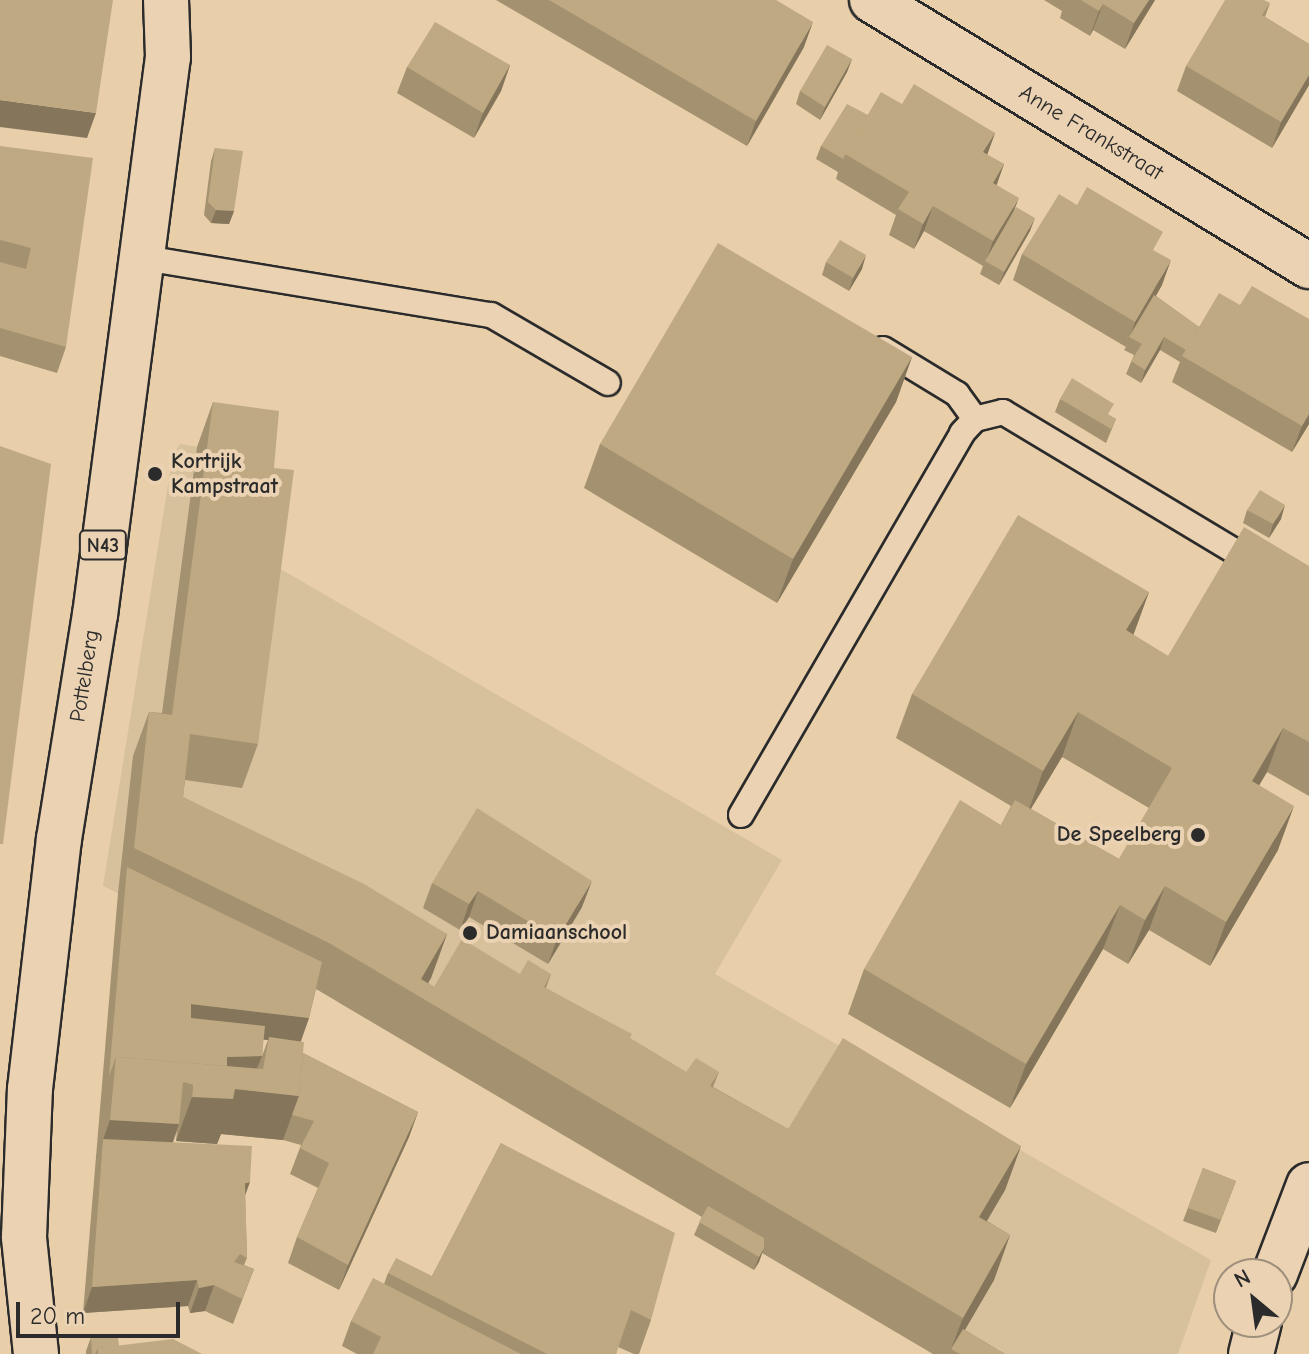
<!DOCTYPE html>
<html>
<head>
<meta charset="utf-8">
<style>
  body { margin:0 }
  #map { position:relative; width:1309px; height:1354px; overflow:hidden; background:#e8cfaa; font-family:"Comic Neue",sans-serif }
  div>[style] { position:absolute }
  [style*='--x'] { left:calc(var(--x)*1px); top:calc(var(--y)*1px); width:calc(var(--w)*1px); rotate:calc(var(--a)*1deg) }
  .built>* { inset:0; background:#d7c19c }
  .roads { filter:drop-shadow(2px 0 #2b2b2b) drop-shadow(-2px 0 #2b2b2b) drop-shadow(0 2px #2b2b2b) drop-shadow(0 -2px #2b2b2b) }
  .service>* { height:24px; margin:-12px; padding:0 12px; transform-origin:12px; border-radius:12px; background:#ead2b2 }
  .minor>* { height:44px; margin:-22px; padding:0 22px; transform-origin:22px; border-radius:22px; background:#ead2b2 }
  .primary>* { height:44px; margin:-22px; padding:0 22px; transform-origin:22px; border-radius:22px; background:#ead2b2 }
  .wall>* { inset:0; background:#a39170 }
  .shaded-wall>* { inset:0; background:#85765b }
  .building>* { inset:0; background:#bea982 }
  .dots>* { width:22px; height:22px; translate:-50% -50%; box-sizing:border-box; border:4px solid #ead2b2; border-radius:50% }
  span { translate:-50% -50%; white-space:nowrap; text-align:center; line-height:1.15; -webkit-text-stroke:8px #ead2b2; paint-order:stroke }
  .shield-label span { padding:2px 6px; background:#ead2b2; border:2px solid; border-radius:6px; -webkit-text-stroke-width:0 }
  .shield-label { font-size:20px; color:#2b2b2b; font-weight:700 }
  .street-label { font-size:22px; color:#2b2b2b }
  .poi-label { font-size:22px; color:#2b2b2b; font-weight:700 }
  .left { translate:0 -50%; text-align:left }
  .right { translate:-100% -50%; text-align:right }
  .north { position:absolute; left:1213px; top:1258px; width:80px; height:80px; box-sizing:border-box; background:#ead2b2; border:2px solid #9e8f7c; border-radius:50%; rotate:331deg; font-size:22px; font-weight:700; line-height:32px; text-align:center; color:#2b2b2b }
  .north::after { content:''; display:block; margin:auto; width:28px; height:36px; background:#2b2b2b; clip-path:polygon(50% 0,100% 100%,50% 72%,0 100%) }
  .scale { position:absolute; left:16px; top:1302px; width:164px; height:36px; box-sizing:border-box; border:4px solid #2b2b2b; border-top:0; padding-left:10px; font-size:24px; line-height:28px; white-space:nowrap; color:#2b2b2b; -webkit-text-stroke:6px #ead2b2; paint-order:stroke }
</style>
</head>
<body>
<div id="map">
  <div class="built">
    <i style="clip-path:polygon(180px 444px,263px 456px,272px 564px,782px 860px,715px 974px,1211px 1260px,1178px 1354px,933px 1354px,313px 987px,103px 886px,173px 454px)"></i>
  </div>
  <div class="roads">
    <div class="service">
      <i style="--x:139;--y:257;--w:357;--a:9.4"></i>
      <i style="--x:491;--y:315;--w:135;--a:30.2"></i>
      <i style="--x:883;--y:349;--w:87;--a:31.3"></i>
      <i style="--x:957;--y:394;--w:31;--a:54"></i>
      <i style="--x:741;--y:815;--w:441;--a:-59.9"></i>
      <i style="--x:962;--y:433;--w:19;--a:-47"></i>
      <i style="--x:975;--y:419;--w:29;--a:-14"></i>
      <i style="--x:1003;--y:412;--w:357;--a:31"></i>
    </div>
    <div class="minor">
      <i style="--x:872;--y:0;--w:512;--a:31.33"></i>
      <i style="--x:1275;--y:1274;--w:95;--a:-69.1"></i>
      <i style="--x:1251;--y:1354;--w:33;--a:-76"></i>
    </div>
    <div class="primary">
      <i style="--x:36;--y:1354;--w:118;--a:-95.9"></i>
      <i style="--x:24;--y:1237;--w:148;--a:-87.7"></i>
      <i style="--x:30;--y:1089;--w:252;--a:-83.4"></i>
      <i style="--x:59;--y:839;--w:227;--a:-80.9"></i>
      <i style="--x:95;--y:615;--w:563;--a:-82.55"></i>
      <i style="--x:168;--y:57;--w:57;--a:-92"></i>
    </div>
  </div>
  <div class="wall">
    <i style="clip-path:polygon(496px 0,776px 0,804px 47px,747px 146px)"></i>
    <i style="clip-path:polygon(1044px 0,1155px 0,1125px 49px,1093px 30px,1090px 36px,1060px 18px,1062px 11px)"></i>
    <i style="clip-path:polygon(1270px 3px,1265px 17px,1309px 44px,1309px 85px,1272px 148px,1177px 91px,1186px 66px)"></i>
    <i style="clip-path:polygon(852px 59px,847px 72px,820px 120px,796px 104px,800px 91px)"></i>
    <i style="clip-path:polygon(510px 65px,501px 91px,474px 138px,397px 93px,407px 67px)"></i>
    <i style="clip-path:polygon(902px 104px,995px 133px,987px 155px,1004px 164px,996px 185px,1030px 231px,999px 285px,980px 274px,983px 266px,924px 231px,914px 249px,889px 235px,896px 215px,836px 179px,838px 172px,816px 159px,821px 146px,868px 115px)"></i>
    <i style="clip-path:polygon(0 146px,66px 347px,57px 373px,0 356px)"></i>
    <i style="clip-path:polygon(215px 148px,234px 211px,229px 224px,211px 223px,204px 215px,211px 161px)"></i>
    <i style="clip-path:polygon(1156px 252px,1162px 285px,1156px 296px,1199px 327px,1240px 305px,1309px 319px,1309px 424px,1292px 452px,1172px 382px,1180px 362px,1160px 350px,1141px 383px,1126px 374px,1134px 355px,1124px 350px,1126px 347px,1013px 280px,1022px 254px)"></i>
    <i style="clip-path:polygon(826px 262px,862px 269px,849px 291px,822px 275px)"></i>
    <i style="clip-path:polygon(912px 357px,896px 402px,777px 603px,584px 488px,600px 444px)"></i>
    <i style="clip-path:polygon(1060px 399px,1110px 416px,1116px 419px,1106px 443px,1055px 412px)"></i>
    <i style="clip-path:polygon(evenodd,213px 402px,274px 468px,258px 744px,242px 788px,185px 780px,183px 797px,447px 934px,431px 978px,428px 983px,434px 987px,520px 974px,551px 974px,546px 988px,686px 1072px,719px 1072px,713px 1087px,788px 1129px,1021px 1146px,1005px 1190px,987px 1221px,1010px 1235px,994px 1280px,965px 1330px,1005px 1354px,933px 1354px,762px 1253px,759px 1262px,754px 1270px,694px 1235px,702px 1217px,316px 989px,309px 1018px,300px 1041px,303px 1053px,418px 1112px,409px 1137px,339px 1290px,288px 1263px,297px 1237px,318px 1188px,290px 1174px,301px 1145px,283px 1140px,221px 1134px,217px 1144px,176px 1141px,177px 1131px,173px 1143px,245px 1196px,247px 1258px,244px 1265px,254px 1269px,233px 1324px,205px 1311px,190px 1313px,188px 1306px,83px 1313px,118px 893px,133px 756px,149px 712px,162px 713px,197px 447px,213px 402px,263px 1039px,268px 1040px,262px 1056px,263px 1039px)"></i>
    <i style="clip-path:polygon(1247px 510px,1281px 519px,1269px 538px,1243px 523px)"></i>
    <i style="clip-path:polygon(evenodd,1309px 566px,1309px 796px,1267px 772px,1259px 785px,1278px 850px,1210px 966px,1149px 930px,1128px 964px,1103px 949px,1010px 1108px,848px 1014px,864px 969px,1001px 825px,1011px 806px,896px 738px,912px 694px,1149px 592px,1133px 635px,1168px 656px,1309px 566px,1062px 757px,1149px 808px,1119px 859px,1031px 809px,1062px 757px)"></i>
    <i style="clip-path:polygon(432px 883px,582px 907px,548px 964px,469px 917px,460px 930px,423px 908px)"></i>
    <i style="clip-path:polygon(501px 1143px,651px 1320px,639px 1354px,634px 1354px,618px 1347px,616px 1354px,357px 1354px,342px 1346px,351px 1321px,384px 1284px,388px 1273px,432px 1276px)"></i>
    <i style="clip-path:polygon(1203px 1168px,1236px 1181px,1216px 1233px,1183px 1221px)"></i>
    <i style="clip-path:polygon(91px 1337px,119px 1346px,202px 1354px,86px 1354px,86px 1351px)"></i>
  </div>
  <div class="shaded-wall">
    <i style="clip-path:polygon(1149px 0,1155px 0,1125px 49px,1134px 23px)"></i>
    <i style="clip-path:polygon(1103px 4px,1093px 30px,1090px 36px,1099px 11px)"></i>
    <i style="clip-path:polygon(813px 22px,804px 47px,747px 146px,756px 121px)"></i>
    <i style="clip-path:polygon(852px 59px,847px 72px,820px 120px,825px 107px)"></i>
    <i style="clip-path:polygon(510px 65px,501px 91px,474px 138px,483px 113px)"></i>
    <i style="clip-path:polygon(1309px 75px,1309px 85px,1272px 148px,1281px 122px)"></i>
    <i style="clip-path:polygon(0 100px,96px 113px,87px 138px,0 127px)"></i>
    <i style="clip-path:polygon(995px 133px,986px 158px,983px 152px)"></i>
    <i style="clip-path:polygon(1004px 164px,995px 190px,993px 183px)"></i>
    <i style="clip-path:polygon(1019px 198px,1009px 223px,986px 261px,993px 241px)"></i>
    <i style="clip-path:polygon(933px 206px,924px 231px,914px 249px,923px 224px)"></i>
    <i style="clip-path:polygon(216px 210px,234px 211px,229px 224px,211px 223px)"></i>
    <i style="clip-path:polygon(1035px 218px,1030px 231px,999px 285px,1004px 272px)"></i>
    <i style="clip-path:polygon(866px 255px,862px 269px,849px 291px,853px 278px)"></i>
    <i style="clip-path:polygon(1171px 260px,1162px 285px,1131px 338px,1130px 337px,1135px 322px)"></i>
    <i style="clip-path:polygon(1164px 337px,1160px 350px,1141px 383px,1145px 370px)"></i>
    <i style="clip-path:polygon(912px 357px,896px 402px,777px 603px,793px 559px)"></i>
    <i style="clip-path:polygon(1309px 414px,1309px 424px,1292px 452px,1302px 426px)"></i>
    <i style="clip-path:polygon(1285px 505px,1281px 519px,1269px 538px,1273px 524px)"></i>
    <i style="clip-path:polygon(1149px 592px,1133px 636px,1126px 630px)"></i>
    <i style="clip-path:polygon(1078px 712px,1062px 757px,1027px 815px,1043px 771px)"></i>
    <i style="clip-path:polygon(1283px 728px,1267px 772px,1236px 825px,1252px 781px)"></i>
    <i style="clip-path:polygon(1294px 806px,1278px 850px,1210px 966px,1226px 922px)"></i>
    <i style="clip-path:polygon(592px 881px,582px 907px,548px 964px,557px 939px)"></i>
    <i style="clip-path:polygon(1165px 886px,1149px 930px,1128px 964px,1145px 920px)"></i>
    <i style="clip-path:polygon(478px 891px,469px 917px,460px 930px,469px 904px)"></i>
    <i style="clip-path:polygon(1120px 905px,1103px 949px,1010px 1108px,1026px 1064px)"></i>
    <i style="clip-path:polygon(447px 934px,431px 978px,420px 997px,421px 979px)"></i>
    <i style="clip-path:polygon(191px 1004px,309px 1018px,300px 1044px,182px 1030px)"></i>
    <i style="clip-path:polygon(262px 1056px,252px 1081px,218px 1083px,227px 1057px)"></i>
    <i style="clip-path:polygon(114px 1076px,226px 1085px,235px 1089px,299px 1096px,283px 1140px,221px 1134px,217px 1144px,176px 1141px,192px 1097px,193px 1085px,183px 1082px)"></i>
    <i style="clip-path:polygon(418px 1112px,409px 1137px,339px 1290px,348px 1265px)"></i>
    <i style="clip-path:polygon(110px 1120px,179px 1124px,163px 1168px,103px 1139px,94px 1165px)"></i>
    <i style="clip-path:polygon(1021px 1146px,1005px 1190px,963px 1261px,979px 1217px)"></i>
    <i style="clip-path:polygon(250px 1182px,241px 1207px,245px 1183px)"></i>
    <i style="clip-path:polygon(1010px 1235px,994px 1280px,953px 1350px,951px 1349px,963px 1318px)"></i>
    <i style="clip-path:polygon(764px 1248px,759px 1262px,754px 1270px,759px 1257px)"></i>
    <i style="clip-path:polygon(197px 1280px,188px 1306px,83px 1313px,92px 1287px)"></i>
    <i style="clip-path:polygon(214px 1285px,205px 1311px,190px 1313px,199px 1288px)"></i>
  </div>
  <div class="building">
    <i style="clip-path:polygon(0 0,113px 0,96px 113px,0 100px)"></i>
    <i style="clip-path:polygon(549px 0,776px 0,813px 22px,756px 121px)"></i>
    <i style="clip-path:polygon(1081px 0,1149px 0,1134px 23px,1103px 4px,1099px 11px)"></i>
    <i style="clip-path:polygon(1225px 0,1264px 0,1270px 3px,1262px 15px,1309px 44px,1309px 75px,1281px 122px,1186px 66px)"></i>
    <i style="clip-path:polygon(435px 22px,510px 65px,483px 113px,407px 67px)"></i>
    <i style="clip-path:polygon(827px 45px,852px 59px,825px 107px,800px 91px)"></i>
    <i style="clip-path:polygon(914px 84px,995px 133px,983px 152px,1004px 164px,993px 183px,1019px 198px,993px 241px,933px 206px,923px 224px,898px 209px,909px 192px,845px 154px,881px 92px,902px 104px)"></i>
    <i style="clip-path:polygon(847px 104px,868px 115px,843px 159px,821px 146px)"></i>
    <i style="clip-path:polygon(0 146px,93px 158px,66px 347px,0 328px,0 262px,26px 269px,31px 248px,0 240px)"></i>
    <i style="clip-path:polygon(215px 148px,243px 151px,234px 211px,216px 210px,208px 202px)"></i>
    <i style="clip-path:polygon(1087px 187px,1163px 232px,1153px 250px,1171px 260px,1135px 322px,1022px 254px,1059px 194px,1077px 205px)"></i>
    <i style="clip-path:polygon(1016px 207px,1035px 218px,1004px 272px,985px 261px)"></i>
    <i style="clip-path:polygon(840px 240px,866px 255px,853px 278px,826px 262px)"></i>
    <i style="clip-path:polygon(718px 243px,912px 357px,793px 559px,600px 444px)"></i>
    <i style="clip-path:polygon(1252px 286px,1309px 319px,1309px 414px,1302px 426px,1182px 356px,1219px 293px,1240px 305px)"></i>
    <i style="clip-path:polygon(1154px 295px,1199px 327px,1186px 350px,1164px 337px,1145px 370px,1131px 361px,1142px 344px,1129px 337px)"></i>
    <i style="clip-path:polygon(1072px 378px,1114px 404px,1108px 414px,1116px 419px,1111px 429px,1060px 399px)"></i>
    <i style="clip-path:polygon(213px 402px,279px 411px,274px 468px,294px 470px,258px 744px,190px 734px,183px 797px,364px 884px,447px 934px,421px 979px,434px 987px,462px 939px,520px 974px,528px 960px,551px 974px,544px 987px,632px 1034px,630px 1038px,686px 1072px,696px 1058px,719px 1072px,710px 1086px,788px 1129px,843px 1038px,1021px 1146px,979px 1217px,1010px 1235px,963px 1318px,329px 943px,134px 848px,149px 712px,172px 715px)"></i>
    <i style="clip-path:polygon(0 446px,51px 464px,3px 844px,0 844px)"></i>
    <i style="clip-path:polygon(1260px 490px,1285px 505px,1273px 524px,1247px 510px)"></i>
    <i style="clip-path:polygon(1018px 515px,1149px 592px,1126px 630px,1168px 656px,1244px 527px,1309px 566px,1309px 742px,1283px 728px,1252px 781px,1294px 806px,1226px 922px,1165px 886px,1145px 920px,1120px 905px,1026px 1064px,864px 969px,960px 800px,1001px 825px,1015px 800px,1119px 859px,1172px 768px,1078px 712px,1043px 771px,912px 694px)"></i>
    <i style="clip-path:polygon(477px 808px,592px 881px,557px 939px,478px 891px,469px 904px,432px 883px)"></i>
    <i style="clip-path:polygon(127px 867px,322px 962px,309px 1018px,191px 1004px,191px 1018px,265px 1026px,262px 1056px,227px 1057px,227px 1066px,116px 1057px,109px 1076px)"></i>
    <i style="clip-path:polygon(269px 1037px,304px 1042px,299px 1096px,235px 1089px,233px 1099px,192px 1097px,193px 1085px,183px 1082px,179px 1124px,110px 1120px,116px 1057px,263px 1069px)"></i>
    <i style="clip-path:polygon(303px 1053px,418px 1112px,348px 1265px,297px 1237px,329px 1163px,300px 1148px,314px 1121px,292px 1115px,299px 1096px)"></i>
    <i style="clip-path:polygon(103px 1139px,252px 1146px,250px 1182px,245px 1183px,247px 1258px,240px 1254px,234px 1262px,254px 1269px,242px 1299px,214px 1285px,199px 1288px,197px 1280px,92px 1287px)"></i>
    <i style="clip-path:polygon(501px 1143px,675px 1233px,651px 1320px,631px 1310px,616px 1354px,547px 1354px,388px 1273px,396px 1258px,432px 1276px)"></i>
    <i style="clip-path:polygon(1203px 1168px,1236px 1181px,1221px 1220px,1188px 1208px)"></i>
    <i style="clip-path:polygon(708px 1206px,764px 1238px,764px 1248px,759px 1257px,699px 1222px)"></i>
    <i style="clip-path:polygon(373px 1278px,521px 1354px,373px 1354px,381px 1337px,351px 1321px)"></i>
    <i style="clip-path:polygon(963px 1329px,1005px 1354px,960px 1354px,951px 1349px)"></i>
    <i style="clip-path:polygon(91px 1337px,118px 1338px,119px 1346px,98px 1348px,95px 1354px,92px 1354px)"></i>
    <i style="clip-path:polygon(173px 1339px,202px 1354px,98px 1354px,98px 1348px)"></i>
  </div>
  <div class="dots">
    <i style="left:155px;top:474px;background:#2b2b2b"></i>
    <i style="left:1198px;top:835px;background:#2b2b2b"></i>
    <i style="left:470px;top:933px;background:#2b2b2b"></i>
  </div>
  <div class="shield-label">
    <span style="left:103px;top:545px">N43</span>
  </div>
  <div class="street-label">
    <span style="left:1091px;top:133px;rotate:31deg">Anne Frankstraat</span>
    <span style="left:85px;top:676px;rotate:-81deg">Pottelberg</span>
  </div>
  <div class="poi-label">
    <span class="left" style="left:171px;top:474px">Kortrijk<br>Kampstraat</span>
    <span class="right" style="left:1182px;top:835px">De Speelberg</span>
    <span class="left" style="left:486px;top:933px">Damiaanschool</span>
  </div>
  <div class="north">N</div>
  <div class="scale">20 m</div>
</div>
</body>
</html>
